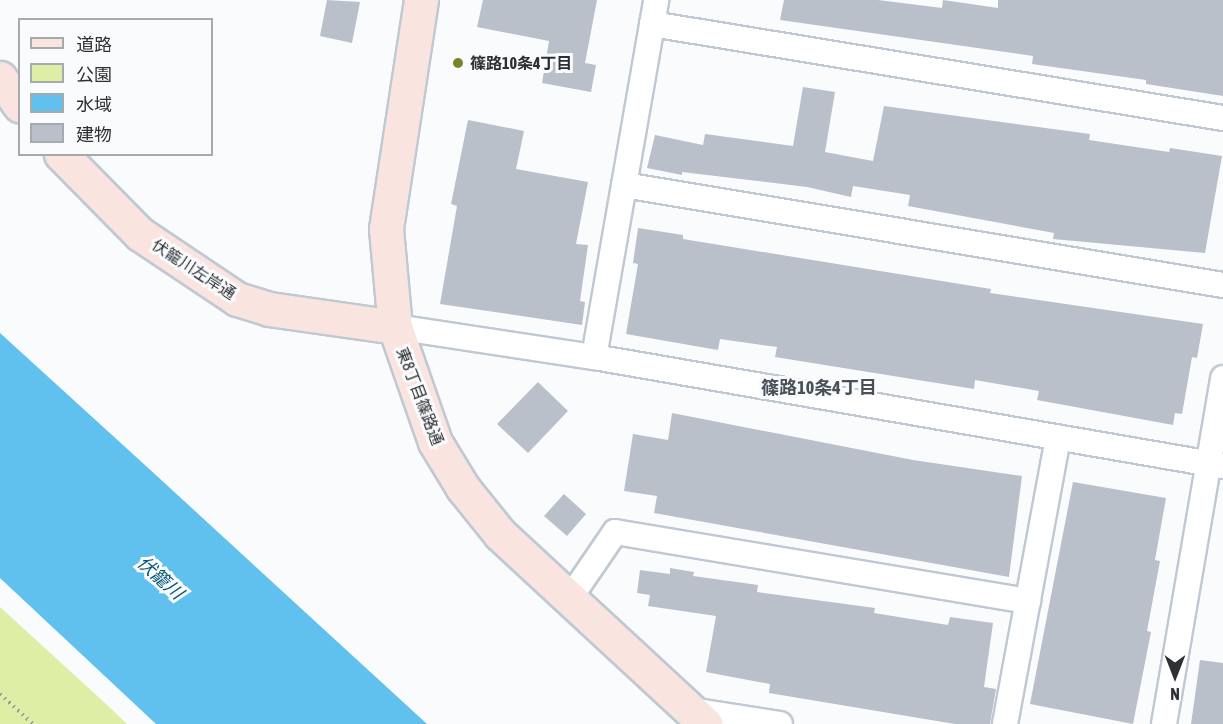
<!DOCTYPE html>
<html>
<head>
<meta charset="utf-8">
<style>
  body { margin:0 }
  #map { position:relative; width:1223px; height:724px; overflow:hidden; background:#f9fbfd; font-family:"Asap Condensed","Noto Sans JP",sans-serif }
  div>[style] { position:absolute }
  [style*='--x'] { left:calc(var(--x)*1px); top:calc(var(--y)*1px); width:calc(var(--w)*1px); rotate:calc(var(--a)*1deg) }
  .green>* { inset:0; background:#ddefa4 }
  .water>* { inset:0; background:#60c0ee }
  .building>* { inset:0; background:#b9c0ca }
  .path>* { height:4px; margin-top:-2px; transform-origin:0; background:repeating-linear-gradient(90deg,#97999c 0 1.5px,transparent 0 6px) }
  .roads { filter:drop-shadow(2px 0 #c0c8d2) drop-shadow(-2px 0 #c0c8d2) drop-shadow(0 2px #c0c8d2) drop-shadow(0 -2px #c0c8d2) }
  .street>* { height:24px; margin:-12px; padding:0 12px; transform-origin:12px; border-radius:12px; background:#fff }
  .secondary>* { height:33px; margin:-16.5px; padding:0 16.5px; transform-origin:16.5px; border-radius:16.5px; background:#fae4e0 }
  .dots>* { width:16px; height:16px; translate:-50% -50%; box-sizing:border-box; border:3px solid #f9fbfd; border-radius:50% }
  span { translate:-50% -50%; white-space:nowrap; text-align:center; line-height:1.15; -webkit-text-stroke:6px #f9fbfd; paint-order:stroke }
  .poi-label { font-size:16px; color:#2d3034; font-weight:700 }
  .left { translate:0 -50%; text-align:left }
  .street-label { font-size:16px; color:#2d3034 }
  .neighbourhood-label { font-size:18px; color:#495058; font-weight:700 }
  .water-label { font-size:18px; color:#055775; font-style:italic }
  .legend { position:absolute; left:18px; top:18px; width:195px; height:138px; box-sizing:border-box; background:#f9fbfd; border:2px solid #a7aaad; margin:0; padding:8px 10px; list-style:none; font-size:18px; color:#2d3034 }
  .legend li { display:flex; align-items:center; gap:12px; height:30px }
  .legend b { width:30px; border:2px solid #a7aaad }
  .north { position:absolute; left:1145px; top:646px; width:60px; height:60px; -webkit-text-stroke:4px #f9fbfd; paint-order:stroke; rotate:180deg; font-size:16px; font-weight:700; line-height:24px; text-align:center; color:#2d3034 }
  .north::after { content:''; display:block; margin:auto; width:21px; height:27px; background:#2d3034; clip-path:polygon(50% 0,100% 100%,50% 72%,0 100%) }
</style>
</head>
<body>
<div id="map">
  <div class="green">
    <i style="clip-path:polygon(0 607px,106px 704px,127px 724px,0 724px)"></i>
  </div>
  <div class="water">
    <i style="clip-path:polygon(0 333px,146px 466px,427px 724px,156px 724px,0 578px)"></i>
  </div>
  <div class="building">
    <i style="clip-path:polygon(327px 0,360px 2px,352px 43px,320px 36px)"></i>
    <i style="clip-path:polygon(483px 0,597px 0,585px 63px,596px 65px,591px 92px,542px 83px,549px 41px,477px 27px)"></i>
    <i style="clip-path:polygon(784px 0,878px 0,942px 8px,943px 0,998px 8px,998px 0,1223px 0,1223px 96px,1146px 84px,1146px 80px,1032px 64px,1033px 56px,780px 20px)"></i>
    <i style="clip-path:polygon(803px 87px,835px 92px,825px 152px,873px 161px,884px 106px,1090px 134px,1089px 140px,1169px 152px,1170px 148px,1222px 156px,1205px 253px,1053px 239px,1054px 233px,908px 206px,910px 195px,853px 186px,851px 197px,807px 187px,682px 172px,682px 175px,647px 168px,655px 135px,703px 145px,705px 134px,793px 146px)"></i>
    <i style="clip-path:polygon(468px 120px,524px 131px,516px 169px,588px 182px,576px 244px,588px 245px,580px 301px,585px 302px,582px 325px,440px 304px,457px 206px,451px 204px)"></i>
    <i style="clip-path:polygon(638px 228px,683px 235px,683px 239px,991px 289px,990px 293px,1203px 324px,1197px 358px,1192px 357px,1182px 414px,1175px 413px,1173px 425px,1037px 400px,1039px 391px,975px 380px,974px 389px,775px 357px,777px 347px,720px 339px,718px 350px,626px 334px,638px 264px,633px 263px)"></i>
    <i style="clip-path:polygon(538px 382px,568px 411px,528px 453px,497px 424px)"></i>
    <i style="clip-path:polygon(672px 413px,913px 460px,1022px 476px,1009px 577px,654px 513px,657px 496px,624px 491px,633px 434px,668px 440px)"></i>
    <i style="clip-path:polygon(1073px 482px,1166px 498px,1155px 560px,1160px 561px,1147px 631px,1151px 632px,1133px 724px,1030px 704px)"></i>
    <i style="clip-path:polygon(564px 494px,586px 514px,567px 536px,544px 516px)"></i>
    <i style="clip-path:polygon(670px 568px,694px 572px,693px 576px,758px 585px,757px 592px,875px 608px,874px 613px,948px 625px,950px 617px,993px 623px,984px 687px,996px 689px,990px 724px,955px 724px,769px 693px,770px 684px,706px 672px,716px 616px,648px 606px,650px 595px,637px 593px,640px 570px,670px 574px)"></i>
    <i style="clip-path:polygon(1200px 660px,1223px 663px,1223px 724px,1191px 724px)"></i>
  </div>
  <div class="path">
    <i style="--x:0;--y:694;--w:45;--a:42.3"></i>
  </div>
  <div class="roads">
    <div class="street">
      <i style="--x:652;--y:24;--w:579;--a:9.35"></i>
      <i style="--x:624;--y:185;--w:607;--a:9.48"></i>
      <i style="--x:395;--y:327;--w:201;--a:8.6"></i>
      <i style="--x:594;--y:357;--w:638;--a:9.83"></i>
      <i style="--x:594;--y:357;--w:362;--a:-80.1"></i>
      <i style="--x:570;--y:598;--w:80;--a:-55.7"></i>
      <i style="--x:615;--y:532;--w:419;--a:9.5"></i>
      <i style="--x:690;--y:710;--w:91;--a:8.8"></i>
      <i style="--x:1005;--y:724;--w:290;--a:-79.5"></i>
      <i style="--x:1164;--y:724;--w:351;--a:-80.3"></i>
    </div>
    <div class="secondary">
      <i style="--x:421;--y:0;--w:232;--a:98.7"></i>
      <i style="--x:386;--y:229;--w:98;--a:84.8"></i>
      <i style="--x:395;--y:327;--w:122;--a:70.8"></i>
      <i style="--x:435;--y:442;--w:54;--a:58.7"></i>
      <i style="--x:463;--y:488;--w:59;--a:51.2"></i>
      <i style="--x:500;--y:534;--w:280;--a:42.8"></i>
      <i style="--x:0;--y:78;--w:34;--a:54"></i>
      <i style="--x:61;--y:154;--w:112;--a:45.4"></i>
      <i style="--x:140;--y:234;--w:117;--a:33.8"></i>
      <i style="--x:237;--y:299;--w:34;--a:17"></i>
      <i style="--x:269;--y:309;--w:127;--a:8.1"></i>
    </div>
  </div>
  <div class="dots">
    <i style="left:458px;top:63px;background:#7a822d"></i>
  </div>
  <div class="poi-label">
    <span class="left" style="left:470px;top:63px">篠路10条4丁目</span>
  </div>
  <div class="street-label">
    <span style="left:194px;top:269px;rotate:33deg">伏籠川左岸通</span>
    <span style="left:420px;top:396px;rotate:69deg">東8丁目篠路通</span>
  </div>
  <div class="neighbourhood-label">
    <span style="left:819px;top:388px">篠路10条4丁目</span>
  </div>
  <div class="water-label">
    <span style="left:160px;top:578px;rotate:42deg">伏籠川</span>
  </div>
  <ul class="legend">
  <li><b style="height:8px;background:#fae4e0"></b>道路</li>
  <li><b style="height:16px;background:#ddefa4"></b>公園</li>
  <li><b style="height:16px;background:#60c0ee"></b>水域</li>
  <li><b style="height:16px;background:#b9c0ca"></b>建物</li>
  </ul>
  <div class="north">N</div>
</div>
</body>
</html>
